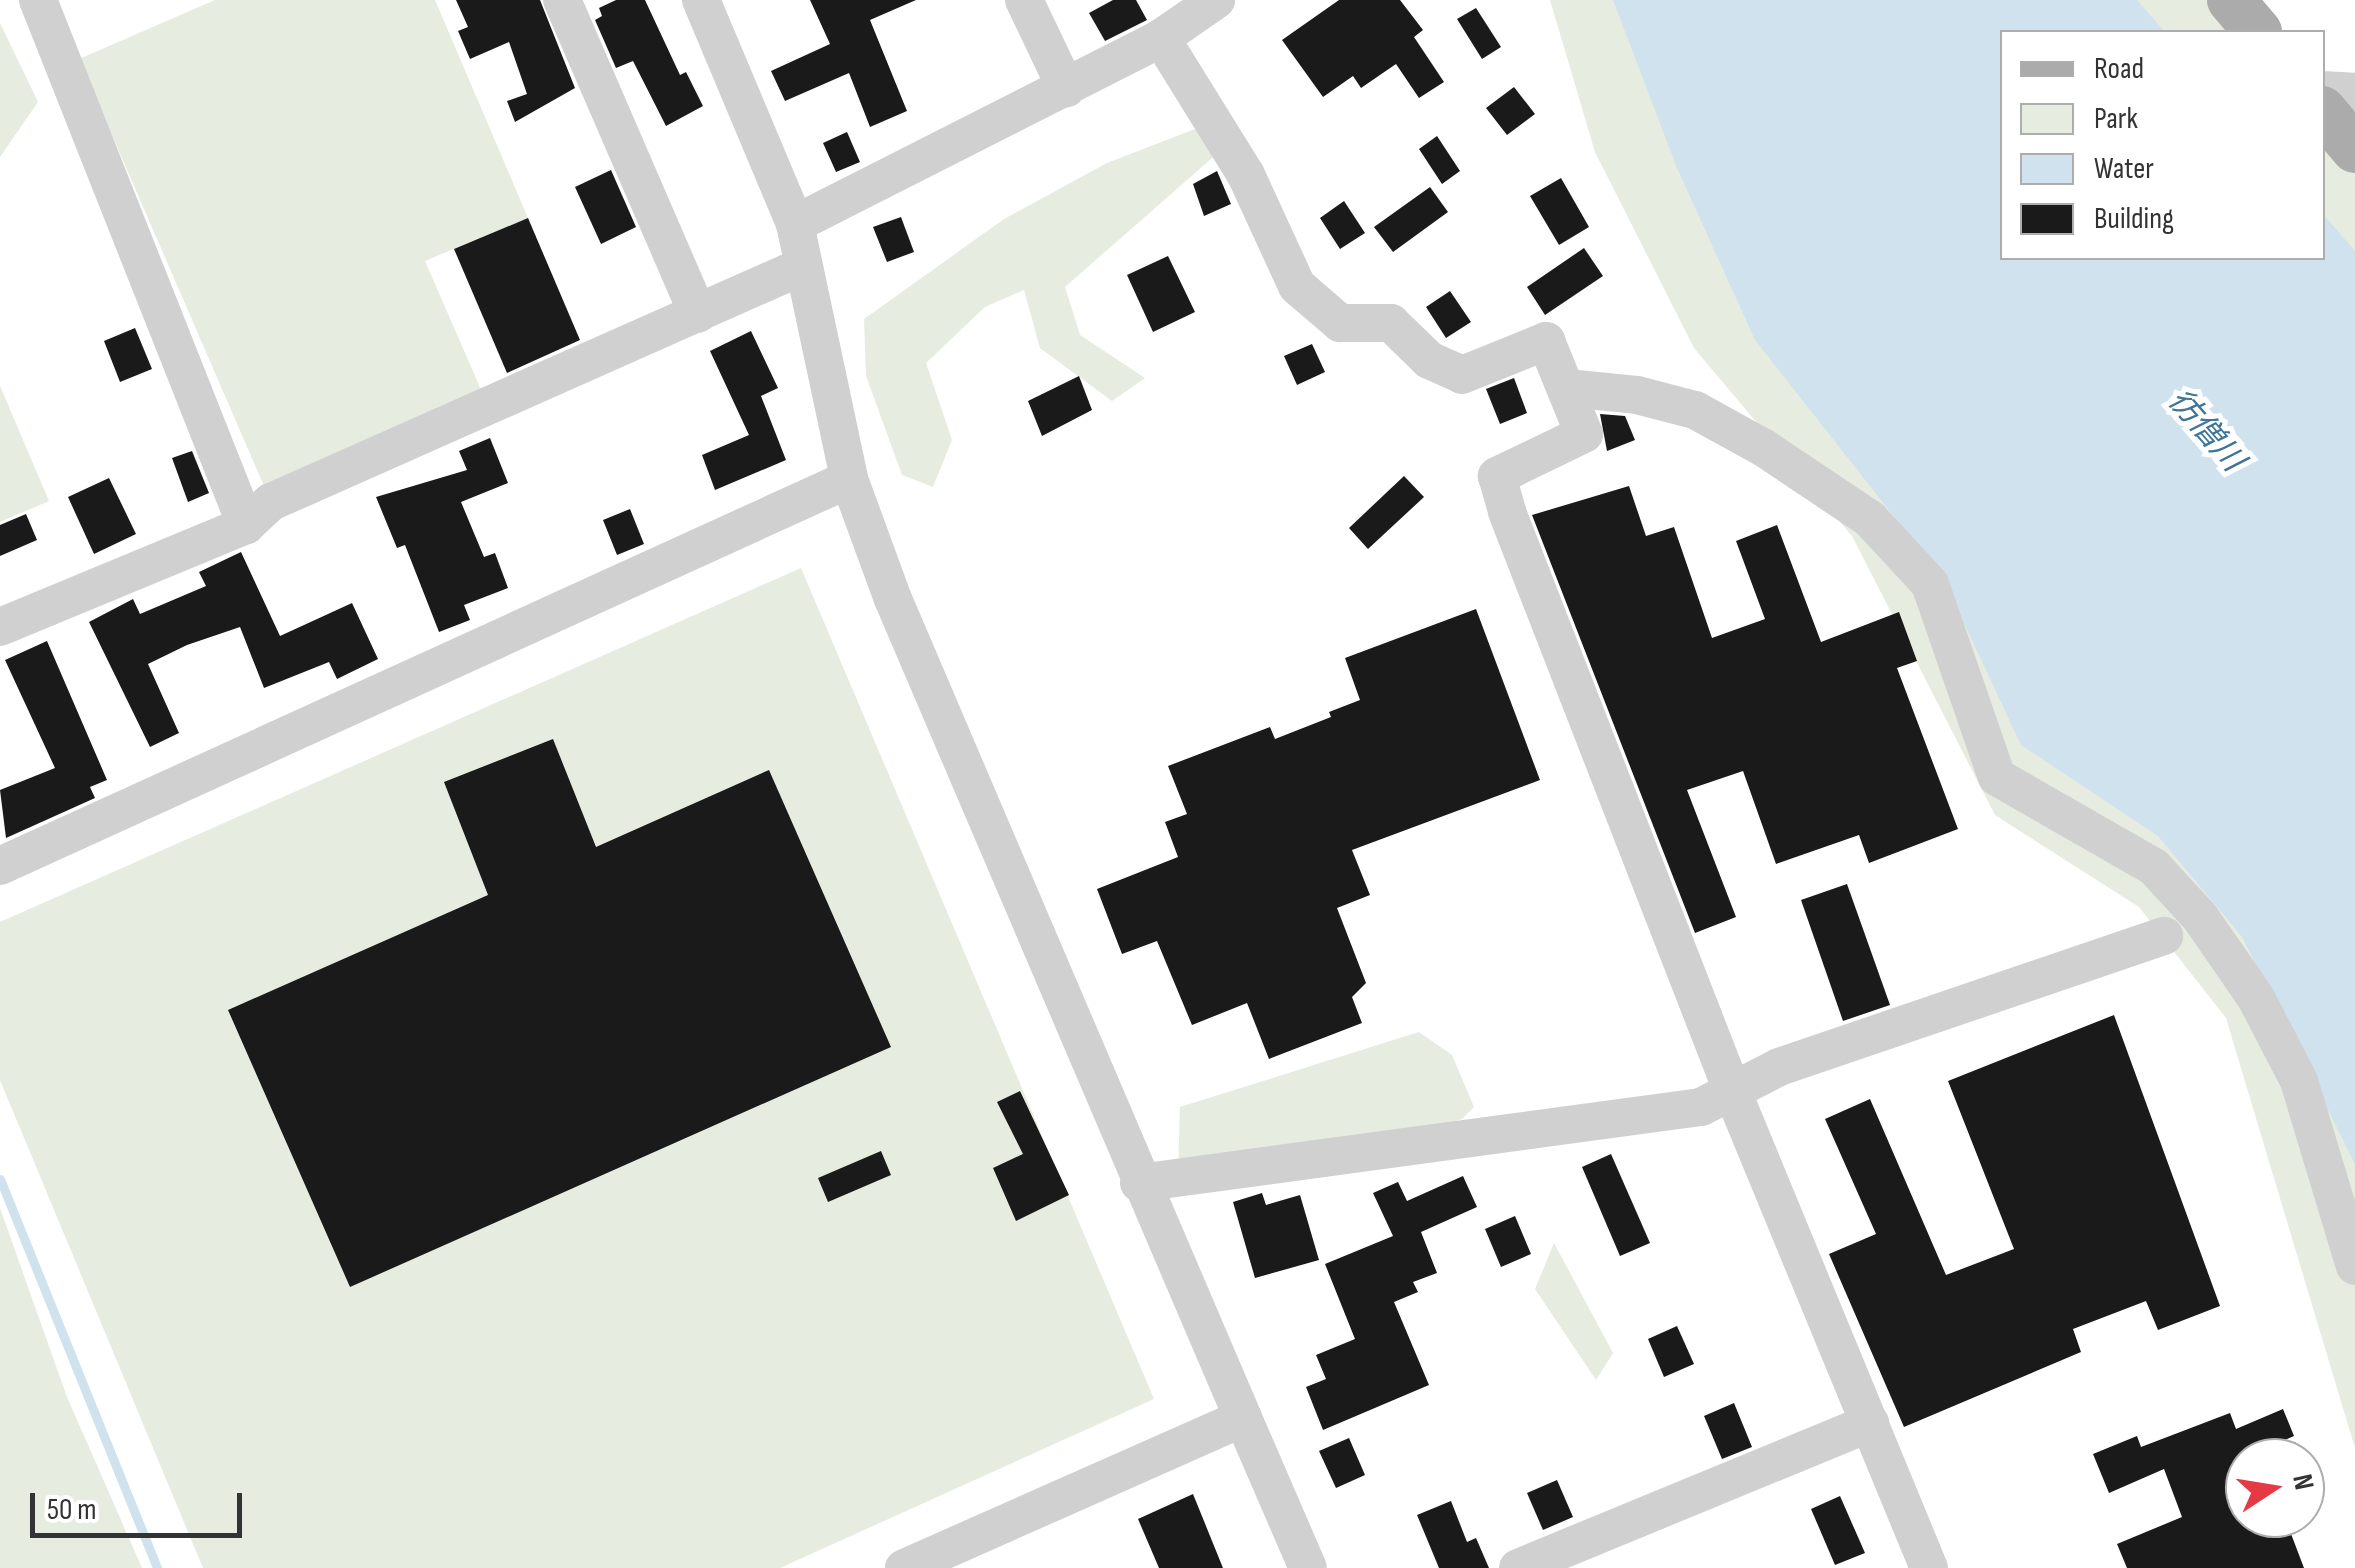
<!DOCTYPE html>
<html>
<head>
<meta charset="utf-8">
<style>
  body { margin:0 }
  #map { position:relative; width:2355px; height:1568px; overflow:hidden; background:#fff; font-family:"Sofia Sans Condensed","Noto Sans JP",sans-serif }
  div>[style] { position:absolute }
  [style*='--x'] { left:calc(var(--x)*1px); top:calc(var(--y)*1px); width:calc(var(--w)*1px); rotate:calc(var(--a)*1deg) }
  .green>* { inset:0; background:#e6ecdf }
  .water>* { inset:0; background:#cfe2ee }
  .stream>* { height:9px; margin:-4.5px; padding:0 4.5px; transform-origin:4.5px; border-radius:4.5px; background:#cfe2ee }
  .building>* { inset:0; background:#1a1a1a }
  .minor>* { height:38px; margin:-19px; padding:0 19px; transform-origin:19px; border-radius:19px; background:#d0d0d0 }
  .major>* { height:48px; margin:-24px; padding:0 24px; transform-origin:24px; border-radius:24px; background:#ababab }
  span { translate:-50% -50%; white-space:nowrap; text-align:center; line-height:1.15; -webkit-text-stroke:10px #fff; paint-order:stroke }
  .water-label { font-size:32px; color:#3f7597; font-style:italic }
  .legend { position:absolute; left:2000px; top:30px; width:325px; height:230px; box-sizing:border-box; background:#fff; border:2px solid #adadad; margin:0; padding:12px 18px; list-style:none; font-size:30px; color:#333 }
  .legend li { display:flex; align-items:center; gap:20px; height:50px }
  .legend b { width:50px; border:2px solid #adadad }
  .north { position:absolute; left:2225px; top:1438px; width:100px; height:100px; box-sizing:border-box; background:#fff; border:2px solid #adadad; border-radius:50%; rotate:78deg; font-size:28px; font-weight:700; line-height:40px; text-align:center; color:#333 }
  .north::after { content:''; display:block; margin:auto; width:35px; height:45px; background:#e63946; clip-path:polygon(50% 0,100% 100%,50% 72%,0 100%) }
  .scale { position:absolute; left:30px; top:1493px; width:212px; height:45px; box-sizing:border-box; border:5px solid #333; border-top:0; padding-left:12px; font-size:30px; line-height:35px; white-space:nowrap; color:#333; -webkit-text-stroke:8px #fff; paint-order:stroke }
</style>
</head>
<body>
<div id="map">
  <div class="green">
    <i style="clip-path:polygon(215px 0,435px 0,528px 218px,425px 261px,489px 408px,271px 502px,79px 59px)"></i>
    <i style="clip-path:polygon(1550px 0,1615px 0,2192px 850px,2355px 1130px,2355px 1448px,2226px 1018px,2139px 907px,1995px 815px,1852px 536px,1694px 348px,1595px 152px)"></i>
    <i style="clip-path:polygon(2135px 0,2233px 0,2258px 32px,2163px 32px)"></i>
    <i style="clip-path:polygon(0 23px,38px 102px,0 157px)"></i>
    <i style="clip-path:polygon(2322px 110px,2355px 149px,2355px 252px,2323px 215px)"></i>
    <i style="clip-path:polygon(1195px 129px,1227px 145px,1065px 287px,1080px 335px,1145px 378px,1112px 401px,1040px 348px,1024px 290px,985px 307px,926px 363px,952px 440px,933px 487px,902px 475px,866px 376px,864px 319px,1004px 219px,1107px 163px)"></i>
    <i style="clip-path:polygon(0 386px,49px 501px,0 522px)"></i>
    <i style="clip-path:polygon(801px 568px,1154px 1399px,780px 1568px,203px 1568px,0 1080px,0 922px)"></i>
    <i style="clip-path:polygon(1419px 1032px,1452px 1055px,1474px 1107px,1462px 1119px,1388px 1143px,1178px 1178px,1180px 1107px)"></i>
    <i style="clip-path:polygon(0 1208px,67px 1397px,142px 1568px,0 1568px)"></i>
    <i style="clip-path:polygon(1554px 1243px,1613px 1353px,1596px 1380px,1535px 1289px)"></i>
  </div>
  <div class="water">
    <i style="clip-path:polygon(1613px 0,2137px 0,2165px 32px,2002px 32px,2002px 258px,2322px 258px,2323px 214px,2355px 251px,2355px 1164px,2242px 937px,2158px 836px,2021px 745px,1944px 580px,1755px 340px,1677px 168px)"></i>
  </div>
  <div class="stream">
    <i style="--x:0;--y:1179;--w:419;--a:68"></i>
  </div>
  <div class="building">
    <i style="clip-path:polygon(456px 0,540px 0,575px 88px,515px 122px,507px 101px,527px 94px,509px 42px,470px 59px,458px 31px,468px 27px)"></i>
    <i style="clip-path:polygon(616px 0,645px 0,680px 75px,686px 72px,703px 106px,666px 126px,633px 61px,616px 68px,595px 20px,602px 16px,599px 8px)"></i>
    <i style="clip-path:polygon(810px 0,916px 0,870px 20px,907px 111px,870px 127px,849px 73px,785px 101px,771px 71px,830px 44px)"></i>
    <i style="clip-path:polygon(1113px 0,1136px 0,1147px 20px,1105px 41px,1089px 13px)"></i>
    <i style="clip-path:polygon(1339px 0,1400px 0,1423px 30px,1414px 37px,1444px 82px,1419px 98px,1396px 64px,1361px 88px,1353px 76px,1323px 97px,1282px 40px)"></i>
    <i style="clip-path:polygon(1476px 8px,1501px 47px,1482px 59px,1457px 19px)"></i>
    <i style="clip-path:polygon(1514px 87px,1535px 114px,1507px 135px,1486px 108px)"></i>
    <i style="clip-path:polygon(847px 132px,860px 162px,836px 172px,823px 143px)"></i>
    <i style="clip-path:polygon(1437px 136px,1460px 171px,1442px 184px,1419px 149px)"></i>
    <i style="clip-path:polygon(611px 170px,636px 227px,601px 244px,575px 187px)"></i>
    <i style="clip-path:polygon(1217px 171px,1231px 204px,1204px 216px,1193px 184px)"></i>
    <i style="clip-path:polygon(1561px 178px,1589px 227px,1559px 245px,1530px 196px)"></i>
    <i style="clip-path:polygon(1430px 187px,1448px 212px,1393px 252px,1374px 227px)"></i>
    <i style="clip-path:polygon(1344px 201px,1365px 233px,1340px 249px,1320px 218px)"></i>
    <i style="clip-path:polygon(901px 217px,914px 252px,887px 262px,873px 227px)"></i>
    <i style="clip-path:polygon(528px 218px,580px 340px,507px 373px,454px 249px)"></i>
    <i style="clip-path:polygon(1584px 248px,1603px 276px,1545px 315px,1527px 287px)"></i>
    <i style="clip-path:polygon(1168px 256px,1195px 312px,1153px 332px,1127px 275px)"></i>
    <i style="clip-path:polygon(1450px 291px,1471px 322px,1446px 338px,1426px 307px)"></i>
    <i style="clip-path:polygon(135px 328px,152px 369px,120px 382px,104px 341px)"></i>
    <i style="clip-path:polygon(751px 331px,778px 388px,761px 396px,786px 460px,715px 490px,702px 455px,749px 435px,710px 351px)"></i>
    <i style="clip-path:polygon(1312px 344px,1325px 372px,1297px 385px,1284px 356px)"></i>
    <i style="clip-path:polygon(1079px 376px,1092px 410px,1042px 436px,1028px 401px)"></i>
    <i style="clip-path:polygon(1514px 378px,1527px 413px,1500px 424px,1486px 389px)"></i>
    <i style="clip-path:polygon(1600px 414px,1625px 416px,1635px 440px,1607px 451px)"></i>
    <i style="clip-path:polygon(490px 438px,508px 483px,461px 502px,484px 557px,495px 553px,508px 588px,464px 605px,470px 620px,439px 632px,405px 545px,397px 548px,376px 497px,467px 470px,459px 451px)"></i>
    <i style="clip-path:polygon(192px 451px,209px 493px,188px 502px,172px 458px)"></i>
    <i style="clip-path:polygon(1404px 476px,1424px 497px,1368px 549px,1349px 528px)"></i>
    <i style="clip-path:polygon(109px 478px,136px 534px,94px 554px,68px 497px)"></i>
    <i style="clip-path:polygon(1629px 486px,1646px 536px,1674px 527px,1712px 638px,1765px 619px,1736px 541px,1777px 525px,1821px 642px,1899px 612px,1917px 661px,1897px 668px,1958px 829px,1869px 863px,1859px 835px,1776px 864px,1743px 771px,1687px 790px,1736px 917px,1695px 933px,1532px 515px)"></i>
    <i style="clip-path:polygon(630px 509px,644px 544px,617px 555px,603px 520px)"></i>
    <i style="clip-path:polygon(26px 514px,37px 540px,0 556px,0 525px)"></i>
    <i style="clip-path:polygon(241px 552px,280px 636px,352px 603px,378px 659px,337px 679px,329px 662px,264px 688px,240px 627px,187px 645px,148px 664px,179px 733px,150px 747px,89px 622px,133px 599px,140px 614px,206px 586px,199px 572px)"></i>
    <i style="clip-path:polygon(1476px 609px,1540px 780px,1352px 850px,1370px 895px,1337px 908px,1366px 983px,1352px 997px,1362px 1023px,1269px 1059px,1247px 1003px,1192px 1025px,1157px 941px,1122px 954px,1097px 889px,1178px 857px,1165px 822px,1187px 814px,1168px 766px,1270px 727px,1275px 739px,1331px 717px,1329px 712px,1360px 700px,1345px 658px)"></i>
    <i style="clip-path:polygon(47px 641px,107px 780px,90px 787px,95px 798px,6px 838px,0 790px,55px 768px,5px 660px)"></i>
    <i style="clip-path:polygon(553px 739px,596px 847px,769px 770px,891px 1047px,350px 1287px,228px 1010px,488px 895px,444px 782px)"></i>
    <i style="clip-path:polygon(1847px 884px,1890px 1005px,1843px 1021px,1801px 900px)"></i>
    <i style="clip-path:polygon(2114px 1015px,2220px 1306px,2158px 1330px,2146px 1301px,2073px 1329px,2081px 1352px,1904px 1427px,1829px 1254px,1876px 1234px,1825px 1119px,1870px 1099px,1946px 1275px,2014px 1249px,1948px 1081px)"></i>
    <i style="clip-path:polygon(1020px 1091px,1069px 1195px,1016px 1221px,993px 1168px,1023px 1154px,997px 1102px)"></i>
    <i style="clip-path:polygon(881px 1151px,891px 1175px,828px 1202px,818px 1178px)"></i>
    <i style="clip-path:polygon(1611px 1154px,1650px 1243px,1620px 1256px,1582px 1167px)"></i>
    <i style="clip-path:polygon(1463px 1176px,1477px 1207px,1421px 1232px,1437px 1273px,1413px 1282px,1418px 1292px,1394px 1302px,1429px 1385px,1323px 1430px,1306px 1387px,1326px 1379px,1316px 1355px,1355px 1339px,1325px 1264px,1393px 1236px,1373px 1193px,1398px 1182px,1407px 1201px)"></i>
    <i style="clip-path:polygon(1262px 1193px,1266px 1205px,1300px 1195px,1319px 1260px,1255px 1278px,1233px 1202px)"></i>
    <i style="clip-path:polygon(1515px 1216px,1531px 1254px,1501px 1267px,1485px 1229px)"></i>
    <i style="clip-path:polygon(1677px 1326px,1694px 1364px,1664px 1377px,1648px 1339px)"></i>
    <i style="clip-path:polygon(1734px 1403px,1752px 1447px,1722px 1459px,1704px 1416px)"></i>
    <i style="clip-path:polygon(2283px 1409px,2294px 1436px,2245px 1457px,2245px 1518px,2285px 1518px,2304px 1568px,2127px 1568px,2117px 1544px,2182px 1517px,2164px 1469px,2109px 1493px,2093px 1454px,2137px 1436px,2141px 1447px,2230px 1413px,2236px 1429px)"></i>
    <i style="clip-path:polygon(1349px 1438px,1365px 1475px,1336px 1488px,1319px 1451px)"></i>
    <i style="clip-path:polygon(1557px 1480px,1573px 1517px,1543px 1530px,1527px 1493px)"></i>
    <i style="clip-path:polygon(1193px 1494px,1223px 1568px,1159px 1568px,1138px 1519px)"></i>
    <i style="clip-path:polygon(1840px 1496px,1865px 1553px,1835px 1565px,1811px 1509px)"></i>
    <i style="clip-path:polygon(1451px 1501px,1467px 1542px,1476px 1538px,1489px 1568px,1439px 1568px,1417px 1515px)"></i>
  </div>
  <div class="minor">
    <i style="--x:38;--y:0;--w:565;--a:68.39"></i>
    <i style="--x:562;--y:0;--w:342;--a:66.6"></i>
    <i style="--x:701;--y:0;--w:243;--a:67.2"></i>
    <i style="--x:795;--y:224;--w:261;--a:78"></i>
    <i style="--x:849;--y:479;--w:128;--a:69.9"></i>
    <i style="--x:893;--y:599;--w:891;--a:66.86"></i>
    <i style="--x:1243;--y:1418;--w:371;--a:156.1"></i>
    <i style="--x:1024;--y:0;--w:98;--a:64.5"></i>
    <i style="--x:1161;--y:38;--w:161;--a:58.2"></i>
    <i style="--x:1246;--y:175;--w:122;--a:65.3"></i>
    <i style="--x:1297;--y:286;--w:57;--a:40.7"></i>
    <i style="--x:1340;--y:323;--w:51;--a:0"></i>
    <i style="--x:1391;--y:323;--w:53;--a:44.2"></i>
    <i style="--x:1429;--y:360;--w:36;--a:24"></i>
    <i style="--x:1462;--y:375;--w:91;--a:-22"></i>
    <i style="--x:1546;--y:341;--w:100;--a:67.8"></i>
    <i style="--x:1584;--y:434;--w:97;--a:154.2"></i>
    <i style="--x:1497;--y:476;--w:37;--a:74"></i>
    <i style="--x:1507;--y:512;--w:623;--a:68.74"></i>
    <i style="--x:1733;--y:1093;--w:514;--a:67.58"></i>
    <i style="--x:2322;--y:90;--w:33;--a:3"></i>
    <i style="--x:795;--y:224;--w:411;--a:-26.9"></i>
    <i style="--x:1161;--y:38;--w:67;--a:-34.6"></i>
    <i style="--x:1567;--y:388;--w:70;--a:5.7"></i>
    <i style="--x:1637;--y:395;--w:60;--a:14.5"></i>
    <i style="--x:1695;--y:410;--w:79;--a:28.8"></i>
    <i style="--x:1764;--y:448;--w:128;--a:33.8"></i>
    <i style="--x:1870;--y:519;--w:88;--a:47.3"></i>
    <i style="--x:1930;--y:584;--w:204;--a:70.9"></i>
    <i style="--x:1997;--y:777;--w:181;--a:29.8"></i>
    <i style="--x:2154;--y:867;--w:68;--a:47.4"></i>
    <i style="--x:2200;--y:917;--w:98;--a:55.3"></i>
    <i style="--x:2256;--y:998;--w:93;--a:62.6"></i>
    <i style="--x:2299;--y:1081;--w:193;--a:73.2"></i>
    <i style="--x:0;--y:627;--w:266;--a:-22.5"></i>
    <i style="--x:246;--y:525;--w:34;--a:-43"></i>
    <i style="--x:271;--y:502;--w:582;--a:-23.92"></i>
    <i style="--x:0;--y:866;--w:933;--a:-24.5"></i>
    <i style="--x:1139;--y:1183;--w:567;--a:-7.7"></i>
    <i style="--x:1701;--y:1107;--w:88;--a:-27.1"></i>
    <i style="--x:1779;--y:1067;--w:407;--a:-18.8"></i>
    <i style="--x:1243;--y:1418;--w:163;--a:66.6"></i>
    <i style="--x:1518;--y:1568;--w:381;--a:-22.4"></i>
  </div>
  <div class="major">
    <i style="--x:2231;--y:0;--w:42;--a:49.8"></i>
    <i style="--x:2322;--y:110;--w:51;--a:49.8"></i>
  </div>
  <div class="water-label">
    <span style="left:2205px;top:431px;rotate:49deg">彷僧川</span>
  </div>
  <ul class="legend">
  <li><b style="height:12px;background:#ababab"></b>Road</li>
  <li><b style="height:28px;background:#e6ecdf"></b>Park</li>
  <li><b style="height:28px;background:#cfe2ee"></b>Water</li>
  <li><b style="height:28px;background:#1a1a1a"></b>Building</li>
  </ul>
  <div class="north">N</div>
  <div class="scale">50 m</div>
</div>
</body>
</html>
